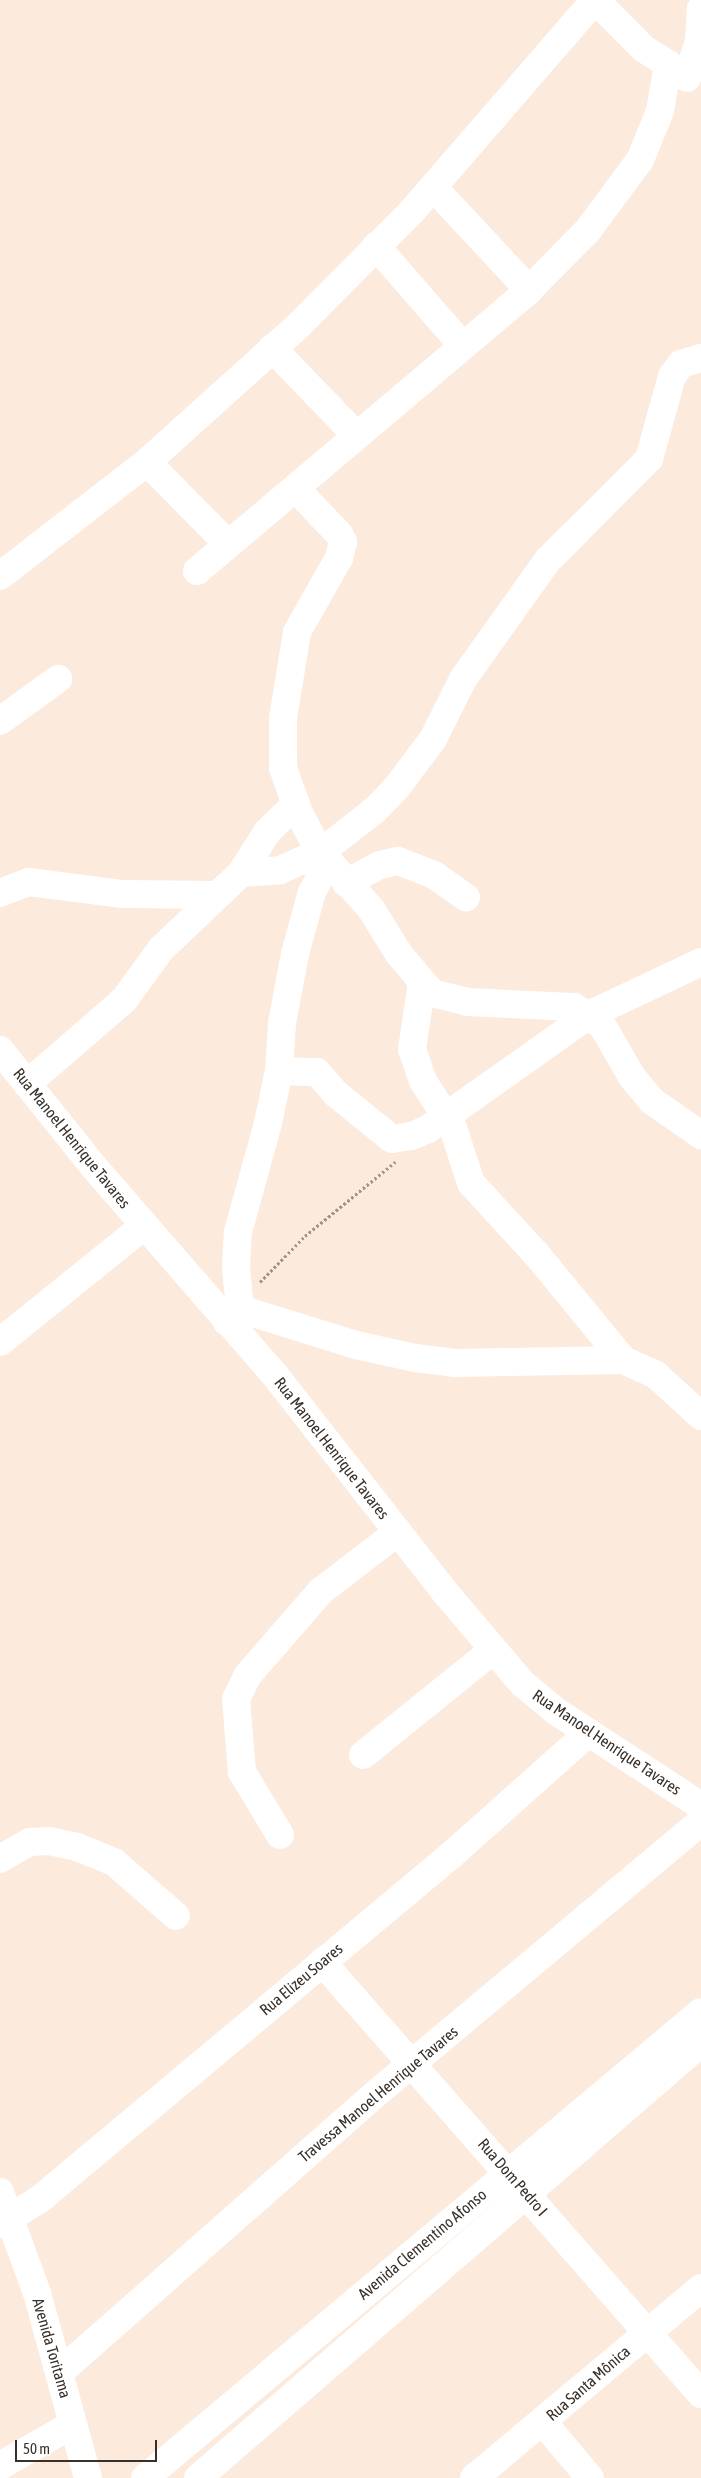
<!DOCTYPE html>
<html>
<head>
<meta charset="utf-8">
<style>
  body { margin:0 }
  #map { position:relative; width:701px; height:2478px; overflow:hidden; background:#fceadc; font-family:"Asap Condensed",sans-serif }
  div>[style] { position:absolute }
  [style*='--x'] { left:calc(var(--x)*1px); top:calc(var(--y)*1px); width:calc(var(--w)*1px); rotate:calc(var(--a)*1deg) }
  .path>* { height:3px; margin-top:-1.5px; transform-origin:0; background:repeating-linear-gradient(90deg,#a19388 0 2.5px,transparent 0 5px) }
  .minor>* { height:28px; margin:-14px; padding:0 14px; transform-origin:14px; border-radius:14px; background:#fff }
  span { translate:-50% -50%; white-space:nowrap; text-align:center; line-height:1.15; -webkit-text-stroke:4px #fff; paint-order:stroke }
  .street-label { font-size:16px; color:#393029 }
  .scale { position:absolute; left:15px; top:2440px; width:142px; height:22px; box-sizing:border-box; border:2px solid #393029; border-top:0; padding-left:6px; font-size:15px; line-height:18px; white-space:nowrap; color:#393029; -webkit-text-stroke:4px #fff; paint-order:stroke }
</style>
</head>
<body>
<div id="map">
  <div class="path">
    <i style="--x:260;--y:1282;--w:64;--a:-45.6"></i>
    <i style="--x:305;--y:1236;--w:117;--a:-39.4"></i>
  </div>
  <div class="minor">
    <i style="--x:687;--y:78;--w:38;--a:-72"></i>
    <i style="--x:699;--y:42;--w:33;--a:-87"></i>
    <i style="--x:433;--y:187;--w:141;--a:47"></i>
    <i style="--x:376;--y:246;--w:131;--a:49"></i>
    <i style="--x:272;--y:348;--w:122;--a:46"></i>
    <i style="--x:147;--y:462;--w:114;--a:45.4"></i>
    <i style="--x:295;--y:488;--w:64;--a:46.3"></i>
    <i style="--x:339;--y:534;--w:9;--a:63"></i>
    <i style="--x:343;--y:542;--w:16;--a:104"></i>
    <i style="--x:339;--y:558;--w:85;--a:119.6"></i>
    <i style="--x:297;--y:632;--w:87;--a:99.2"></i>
    <i style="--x:283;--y:718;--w:50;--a:90"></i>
    <i style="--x:283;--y:768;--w:48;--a:70.4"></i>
    <i style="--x:299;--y:813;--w:41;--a:62.2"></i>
    <i style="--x:318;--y:849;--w:80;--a:48.5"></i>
    <i style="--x:371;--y:909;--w:53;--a:58.1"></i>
    <i style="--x:399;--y:954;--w:51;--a:49.8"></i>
    <i style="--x:432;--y:993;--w:36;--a:14"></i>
    <i style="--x:467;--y:1002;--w:107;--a:2.7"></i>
    <i style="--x:574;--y:1007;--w:33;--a:33"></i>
    <i style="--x:602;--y:1025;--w:60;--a:60"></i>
    <i style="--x:632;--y:1077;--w:31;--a:50"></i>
    <i style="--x:652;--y:1101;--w:60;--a:34.8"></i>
    <i style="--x:197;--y:571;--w:435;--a:-40.2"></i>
    <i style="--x:529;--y:290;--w:84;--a:-45.5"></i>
    <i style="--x:588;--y:230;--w:87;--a:-53.4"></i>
    <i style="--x:640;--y:160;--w:53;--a:-67.8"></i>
    <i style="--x:660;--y:111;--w:48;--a:-80.3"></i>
    <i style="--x:668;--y:64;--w:28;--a:-148"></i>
    <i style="--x:644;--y:49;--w:68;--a:-135"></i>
    <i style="--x:0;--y:576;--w:186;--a:-37.8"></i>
    <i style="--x:147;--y:462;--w:202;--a:-42"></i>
    <i style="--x:297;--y:327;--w:165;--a:-45.2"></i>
    <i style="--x:413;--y:210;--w:278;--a:-49.1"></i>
    <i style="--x:0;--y:721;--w:72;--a:-35.9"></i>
    <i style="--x:241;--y:873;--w:39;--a:-4"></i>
    <i style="--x:280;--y:870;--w:45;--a:-23.7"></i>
    <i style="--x:321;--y:852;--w:68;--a:-37.9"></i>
    <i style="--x:375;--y:810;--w:32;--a:-46"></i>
    <i style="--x:397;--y:787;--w:60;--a:-53.1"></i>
    <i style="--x:433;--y:739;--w:67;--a:-63.4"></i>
    <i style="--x:463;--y:679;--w:146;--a:-54.5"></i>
    <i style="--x:548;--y:560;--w:143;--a:-45"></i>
    <i style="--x:649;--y:459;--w:86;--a:-74.5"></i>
    <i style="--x:672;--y:376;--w:15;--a:-53"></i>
    <i style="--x:681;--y:364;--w:21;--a:-17"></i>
    <i style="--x:346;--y:883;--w:38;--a:-28"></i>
    <i style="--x:380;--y:865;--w:18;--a:-13"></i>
    <i style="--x:398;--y:861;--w:39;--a:21"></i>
    <i style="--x:434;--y:875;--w:39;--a:35"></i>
    <i style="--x:0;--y:893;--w:31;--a:-21"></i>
    <i style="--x:29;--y:882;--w:95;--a:7.3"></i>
    <i style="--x:123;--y:894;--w:94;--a:0.6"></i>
    <i style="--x:422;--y:983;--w:67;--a:98.6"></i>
    <i style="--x:412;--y:1049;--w:34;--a:71"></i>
    <i style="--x:423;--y:1081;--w:56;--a:57.4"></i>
    <i style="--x:453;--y:1128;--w:58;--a:71.9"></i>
    <i style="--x:471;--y:1183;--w:99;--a:47.5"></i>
    <i style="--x:538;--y:1256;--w:134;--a:50.7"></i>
    <i style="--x:0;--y:1050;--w:150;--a:51.2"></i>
    <i style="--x:94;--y:1167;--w:274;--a:49"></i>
    <i style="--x:274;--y:1374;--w:276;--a:51.9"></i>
    <i style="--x:444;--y:1591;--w:121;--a:49.7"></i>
    <i style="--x:522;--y:1683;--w:45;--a:39.6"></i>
    <i style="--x:557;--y:1712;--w:172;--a:33.1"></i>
    <i style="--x:279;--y:1071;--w:38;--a:2"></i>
    <i style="--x:317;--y:1072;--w:28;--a:49"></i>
    <i style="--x:335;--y:1093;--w:73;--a:38.9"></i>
    <i style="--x:392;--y:1139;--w:20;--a:-9"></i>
    <i style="--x:412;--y:1136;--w:17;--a:-24"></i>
    <i style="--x:428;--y:1129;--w:197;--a:-35.3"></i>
    <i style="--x:589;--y:1015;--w:124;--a:-25.3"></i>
    <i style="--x:27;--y:1084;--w:128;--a:-40.9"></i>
    <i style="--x:124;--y:1000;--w:63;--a:-54"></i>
    <i style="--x:161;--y:949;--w:110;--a:-43.5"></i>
    <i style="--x:241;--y:873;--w:50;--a:-57.3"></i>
    <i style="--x:268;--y:831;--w:39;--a:-44"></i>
    <i style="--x:240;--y:1309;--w:121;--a:17.2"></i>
    <i style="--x:356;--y:1345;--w:60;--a:12.4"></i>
    <i style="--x:415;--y:1358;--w:38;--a:7"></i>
    <i style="--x:453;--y:1363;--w:170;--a:-1"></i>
    <i style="--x:623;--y:1360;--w:36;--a:24"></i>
    <i style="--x:656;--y:1375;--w:61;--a:42.3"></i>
    <i style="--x:227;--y:1322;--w:18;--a:-45"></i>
    <i style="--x:240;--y:1309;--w:41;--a:-95.6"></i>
    <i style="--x:236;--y:1268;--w:36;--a:-87"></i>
    <i style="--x:238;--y:1232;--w:113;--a:-74.6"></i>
    <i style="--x:268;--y:1123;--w:53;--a:-78.1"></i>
    <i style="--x:279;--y:1071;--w:48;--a:-86.4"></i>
    <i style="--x:282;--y:1023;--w:70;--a:-79.3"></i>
    <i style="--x:295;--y:954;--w:64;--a:-74.7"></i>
    <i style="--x:312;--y:892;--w:34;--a:-62"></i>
    <i style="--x:0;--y:1342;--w:186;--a:-38.9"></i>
    <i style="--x:363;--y:1755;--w:167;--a:-38.9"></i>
    <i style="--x:280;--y:1835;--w:74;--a:-121.1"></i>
    <i style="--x:242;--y:1772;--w:73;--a:-94.7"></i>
    <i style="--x:236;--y:1699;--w:25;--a:-64"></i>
    <i style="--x:247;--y:1676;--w:113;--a:-49"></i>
    <i style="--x:321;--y:1591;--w:97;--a:-37.5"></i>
    <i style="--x:0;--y:1859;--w:34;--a:-30"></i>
    <i style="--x:30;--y:1842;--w:19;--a:-3"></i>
    <i style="--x:49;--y:1841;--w:29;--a:12"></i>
    <i style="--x:77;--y:1847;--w:40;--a:22"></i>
    <i style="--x:114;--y:1862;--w:82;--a:41.1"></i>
    <i style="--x:322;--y:1962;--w:575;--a:48.74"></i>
    <i style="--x:0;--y:2192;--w:108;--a:69.9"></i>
    <i style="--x:37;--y:2293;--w:192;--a:74.6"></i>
    <i style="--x:0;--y:2224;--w:47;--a:-32"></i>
    <i style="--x:40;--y:2199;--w:533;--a:-39.9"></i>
    <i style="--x:449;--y:1857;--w:186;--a:-41.7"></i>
    <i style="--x:60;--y:2372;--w:425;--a:-41.4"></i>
    <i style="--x:379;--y:2091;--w:420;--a:-39.9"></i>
    <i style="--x:543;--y:2422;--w:73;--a:50"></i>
    <i style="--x:0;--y:2466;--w:84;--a:-29.9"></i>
    <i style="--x:145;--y:2478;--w:725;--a:-39.97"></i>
    <i style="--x:198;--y:2478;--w:665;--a:-40.85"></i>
    <i style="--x:474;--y:2478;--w:296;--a:-39.9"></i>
  </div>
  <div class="street-label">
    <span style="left:72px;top:1138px;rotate:51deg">Rua Manoel Henrique Tavares</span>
    <span style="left:332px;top:1448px;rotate:52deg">Rua Manoel Henrique Tavares</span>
    <span style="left:607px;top:1742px;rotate:34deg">Rua Manoel Henrique Tavares</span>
    <span style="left:301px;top:1979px;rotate:-40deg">Rua Elizeu Soares</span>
    <span style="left:378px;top:2094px;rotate:-40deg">Travessa Manoel Henrique Tavares</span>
    <span style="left:513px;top:2177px;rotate:49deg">Rua Dom Pedro I</span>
    <span style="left:422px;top:2244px;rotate:-40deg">Avenida Clementino Afonso</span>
    <span style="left:52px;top:2348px;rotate:74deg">Avenida Toritama</span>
    <span style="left:588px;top:2383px;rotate:-41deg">Rua Santa Mônica</span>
  </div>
  <div class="scale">50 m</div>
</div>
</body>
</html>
